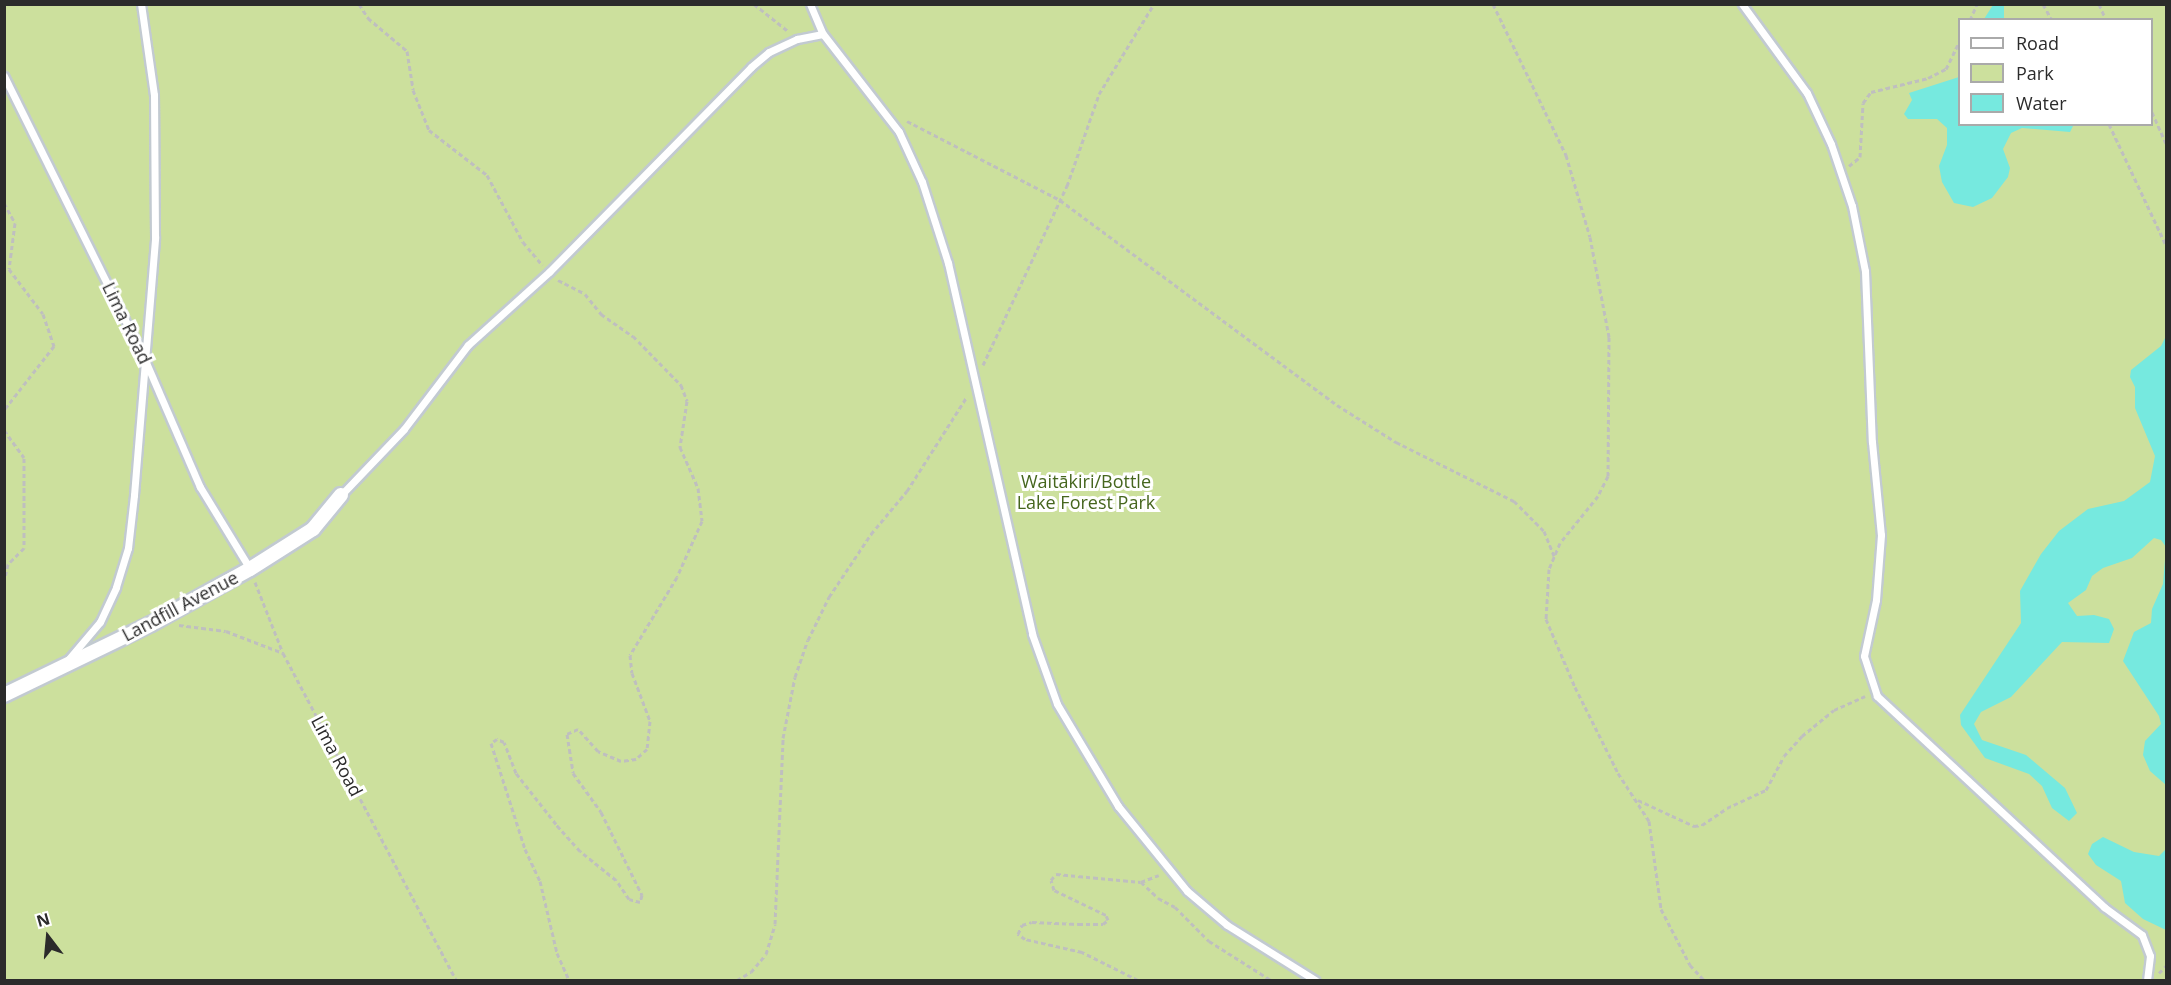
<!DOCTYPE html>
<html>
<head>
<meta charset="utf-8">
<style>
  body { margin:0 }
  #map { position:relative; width:2171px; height:985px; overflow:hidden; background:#ece1de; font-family:"Open Sans",sans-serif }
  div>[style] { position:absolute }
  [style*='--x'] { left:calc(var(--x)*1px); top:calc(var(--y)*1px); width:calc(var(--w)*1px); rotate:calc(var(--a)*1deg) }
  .green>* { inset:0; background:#cce09d }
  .water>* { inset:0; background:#76e9df }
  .path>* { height:3px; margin-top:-1.5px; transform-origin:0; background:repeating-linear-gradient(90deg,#bfbfbf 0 4.5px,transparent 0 7.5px) }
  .roads { filter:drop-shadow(2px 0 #c2cad1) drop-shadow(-2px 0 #c2cad1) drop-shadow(0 2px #c2cad1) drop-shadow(0 -2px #c2cad1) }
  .lane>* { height:7px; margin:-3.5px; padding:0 3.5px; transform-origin:3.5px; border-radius:3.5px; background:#fff }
  .street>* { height:14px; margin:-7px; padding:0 7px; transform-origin:7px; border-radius:7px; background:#fff }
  span { translate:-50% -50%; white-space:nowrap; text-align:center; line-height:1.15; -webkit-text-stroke:6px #fff; paint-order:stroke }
  .street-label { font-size:18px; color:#2b2b2b }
  .park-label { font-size:18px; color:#46661e }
  .frame { position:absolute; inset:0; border:6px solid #2b2b2b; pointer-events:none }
  .legend { position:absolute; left:1958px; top:18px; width:195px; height:108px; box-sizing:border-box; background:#fff; border:2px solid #aaa; margin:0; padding:8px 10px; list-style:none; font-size:18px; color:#2b2b2b }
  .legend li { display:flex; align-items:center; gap:12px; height:30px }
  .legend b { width:30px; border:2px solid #aaa }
  .north { position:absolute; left:18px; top:907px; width:60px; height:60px; -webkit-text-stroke:4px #fff; paint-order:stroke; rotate:344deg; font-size:16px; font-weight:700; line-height:24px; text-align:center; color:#2b2b2b }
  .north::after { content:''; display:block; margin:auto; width:21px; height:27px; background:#2b2b2b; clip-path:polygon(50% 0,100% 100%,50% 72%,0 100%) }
</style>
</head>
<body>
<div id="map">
  <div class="green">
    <i style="clip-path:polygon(evenodd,5px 5px,2166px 5px,2166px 980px,5px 980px,5px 5px,1960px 20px,2152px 20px,2152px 124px,1960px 124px,1960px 20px)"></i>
  </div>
  <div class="water">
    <i style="clip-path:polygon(1993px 5px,2004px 5px,2004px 19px,1984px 19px)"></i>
    <i style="clip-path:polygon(1959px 77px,1960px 124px,2073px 126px,2070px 132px,2022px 128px,2011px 133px,2003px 149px,2010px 168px,2008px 177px,1992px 198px,1973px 207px,1954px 203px,1942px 182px,1939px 166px,1947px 145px,1947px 128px,1937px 119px,1908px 119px,1904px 114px,1912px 100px,1909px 93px)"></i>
    <i style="clip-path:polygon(2166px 336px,2166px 785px,2150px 771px,2143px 755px,2145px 741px,2161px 724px,2159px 716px,2123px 661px,2134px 632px,2151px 623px,2152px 609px,2163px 584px,2166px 547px,2161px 540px,2154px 538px,2132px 558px,2103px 568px,2092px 576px,2086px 590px,2068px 603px,2077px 616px,2094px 615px,2109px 619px,2114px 629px,2109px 643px,2062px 642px,2011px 697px,1981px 712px,1974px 724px,1982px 740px,2026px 755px,2065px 788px,2077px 813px,2069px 821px,2052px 808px,2042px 786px,2029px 774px,1985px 758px,1961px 725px,1960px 715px,2021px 623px,2020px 591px,2041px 554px,2059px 531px,2088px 509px,2124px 501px,2150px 482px,2155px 456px,2135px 408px,2135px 387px,2130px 377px,2131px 370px,2161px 346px)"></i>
    <i style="clip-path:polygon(2103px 837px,2134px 852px,2159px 856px,2166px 849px,2166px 930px,2143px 919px,2125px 903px,2121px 881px,2096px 865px,2088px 854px,2092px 844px)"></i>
  </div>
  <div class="path">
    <i style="--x:359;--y:4;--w:17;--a:57"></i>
    <i style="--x:368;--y:18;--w:51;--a:40.2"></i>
    <i style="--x:407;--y:51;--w:39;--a:81"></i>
    <i style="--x:413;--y:90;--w:43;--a:68.2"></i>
    <i style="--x:429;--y:130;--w:73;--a:37.8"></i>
    <i style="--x:487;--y:175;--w:76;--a:61.8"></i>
    <i style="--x:523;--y:242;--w:30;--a:50"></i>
    <i style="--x:754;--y:4;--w:43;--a:38.5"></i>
    <i style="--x:1493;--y:4;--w:168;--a:64.2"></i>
    <i style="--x:1566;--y:155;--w:85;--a:73.7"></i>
    <i style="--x:1590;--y:237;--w:102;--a:79.2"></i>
    <i style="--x:1609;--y:337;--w:139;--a:90.4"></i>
    <i style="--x:1608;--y:476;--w:22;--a:117"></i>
    <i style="--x:1598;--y:496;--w:60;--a:129"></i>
    <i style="--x:1560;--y:543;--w:28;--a:113"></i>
    <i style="--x:1549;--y:569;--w:50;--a:93.4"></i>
    <i style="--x:1546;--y:619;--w:74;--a:66.9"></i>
    <i style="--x:1575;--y:687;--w:96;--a:63.4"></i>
    <i style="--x:1618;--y:773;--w:57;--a:57.1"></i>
    <i style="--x:1649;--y:821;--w:89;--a:82.2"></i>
    <i style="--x:1661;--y:909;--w:63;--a:62.6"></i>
    <i style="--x:1690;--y:965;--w:21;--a:47"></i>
    <i style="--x:2043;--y:4;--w:18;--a:61"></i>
    <i style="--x:2099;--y:4;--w:17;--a:66"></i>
    <i style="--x:1970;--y:20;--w:17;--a:-66"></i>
    <i style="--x:2152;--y:112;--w:34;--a:66"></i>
    <i style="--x:907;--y:121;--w:172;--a:27.3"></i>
    <i style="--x:1060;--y:200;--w:345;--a:36.5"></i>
    <i style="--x:1337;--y:405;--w:70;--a:32.1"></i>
    <i style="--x:1396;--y:442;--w:132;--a:26.6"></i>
    <i style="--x:1514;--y:501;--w:42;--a:45"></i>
    <i style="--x:1544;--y:531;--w:27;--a:68"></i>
    <i style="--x:2109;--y:124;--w:134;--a:64.8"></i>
    <i style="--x:1849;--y:166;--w:14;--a:-39"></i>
    <i style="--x:1860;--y:157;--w:54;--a:-86.8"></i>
    <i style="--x:1863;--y:103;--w:14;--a:-54"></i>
    <i style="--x:1871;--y:92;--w:59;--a:-13.8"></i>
    <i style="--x:1928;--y:78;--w:20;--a:-27"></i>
    <i style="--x:1946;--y:69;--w:32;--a:-64"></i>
    <i style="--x:4;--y:203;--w:23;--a:61"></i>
    <i style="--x:15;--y:223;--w:46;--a:97.4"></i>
    <i style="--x:9;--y:269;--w:56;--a:52.9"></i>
    <i style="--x:43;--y:314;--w:34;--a:71"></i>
    <i style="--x:54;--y:346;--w:81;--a:128"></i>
    <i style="--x:558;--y:280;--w:30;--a:27"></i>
    <i style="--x:585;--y:294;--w:26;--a:51"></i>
    <i style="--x:601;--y:314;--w:39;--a:35"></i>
    <i style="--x:633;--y:336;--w:69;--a:45.6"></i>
    <i style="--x:681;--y:385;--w:17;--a:69"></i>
    <i style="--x:687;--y:401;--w:47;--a:98.7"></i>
    <i style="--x:680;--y:447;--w:45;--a:66.3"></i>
    <i style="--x:698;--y:488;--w:33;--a:83"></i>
    <i style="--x:702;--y:521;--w:61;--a:114.1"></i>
    <i style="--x:677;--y:577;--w:91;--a:121.1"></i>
    <i style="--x:630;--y:655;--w:18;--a:84"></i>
    <i style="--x:632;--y:673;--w:51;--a:69.4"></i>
    <i style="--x:650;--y:721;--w:28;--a:96"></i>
    <i style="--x:647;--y:749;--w:15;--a:138"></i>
    <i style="--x:636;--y:759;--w:15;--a:172"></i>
    <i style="--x:621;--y:761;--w:25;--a:-157"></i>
    <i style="--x:598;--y:751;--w:30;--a:-132"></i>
    <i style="--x:578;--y:729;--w:12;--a:156"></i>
    <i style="--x:567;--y:734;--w:39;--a:81"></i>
    <i style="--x:573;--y:773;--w:48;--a:54.3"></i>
    <i style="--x:601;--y:812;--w:93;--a:63.7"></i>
    <i style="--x:642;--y:895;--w:7;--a:106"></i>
    <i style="--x:640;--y:902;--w:11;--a:-165"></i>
    <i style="--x:629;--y:899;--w:23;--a:-124"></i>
    <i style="--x:616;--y:880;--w:46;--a:-141.1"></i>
    <i style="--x:580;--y:851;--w:36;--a:-132"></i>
    <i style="--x:556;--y:824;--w:65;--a:-128.1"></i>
    <i style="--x:516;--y:773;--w:33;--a:-111"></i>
    <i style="--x:504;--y:742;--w:8;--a:-157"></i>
    <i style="--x:497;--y:739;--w:7;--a:146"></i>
    <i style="--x:491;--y:743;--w:111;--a:72.2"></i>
    <i style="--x:525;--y:849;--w:35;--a:65"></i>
    <i style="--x:540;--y:881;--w:74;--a:76.7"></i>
    <i style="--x:557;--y:953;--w:30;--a:66"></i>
    <i style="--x:983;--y:365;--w:198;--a:-64.9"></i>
    <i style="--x:1067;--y:186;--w:97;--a:-70.8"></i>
    <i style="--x:1099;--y:94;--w:105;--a:-58.6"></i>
    <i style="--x:4;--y:430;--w:34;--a:54"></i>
    <i style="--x:24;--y:458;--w:90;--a:90"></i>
    <i style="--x:24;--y:548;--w:23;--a:135"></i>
    <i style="--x:8;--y:564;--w:17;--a:103"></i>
    <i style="--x:255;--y:582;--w:76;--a:68.5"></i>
    <i style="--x:179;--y:625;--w:47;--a:7.3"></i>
    <i style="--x:226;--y:631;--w:61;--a:21.1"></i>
    <i style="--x:283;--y:653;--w:370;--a:62.1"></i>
    <i style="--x:1638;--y:800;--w:62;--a:24.9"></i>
    <i style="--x:1694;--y:826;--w:8;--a:-7"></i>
    <i style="--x:1702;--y:825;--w:30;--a:-34"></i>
    <i style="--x:1727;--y:808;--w:43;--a:-24.8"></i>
    <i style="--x:1766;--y:790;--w:38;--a:-62"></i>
    <i style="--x:1784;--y:756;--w:27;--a:-48"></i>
    <i style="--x:1802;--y:736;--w:41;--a:-39.1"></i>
    <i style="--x:1834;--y:710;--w:34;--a:-24"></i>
    <i style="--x:1141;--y:882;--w:23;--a:43"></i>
    <i style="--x:1158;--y:898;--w:19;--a:28"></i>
    <i style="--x:1175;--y:907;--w:48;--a:45"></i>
    <i style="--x:1209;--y:941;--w:73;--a:32.2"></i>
    <i style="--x:2159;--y:973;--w:10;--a:-45"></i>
    <i style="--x:737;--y:980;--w:16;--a:-30"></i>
    <i style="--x:751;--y:972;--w:23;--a:-50"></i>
    <i style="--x:766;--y:954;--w:31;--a:-73"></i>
    <i style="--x:775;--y:924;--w:186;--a:-87.5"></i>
    <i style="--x:783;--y:738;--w:62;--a:-78.9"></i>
    <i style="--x:795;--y:677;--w:39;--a:-71"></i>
    <i style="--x:808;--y:640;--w:48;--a:-64"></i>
    <i style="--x:829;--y:597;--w:76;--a:-56.3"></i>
    <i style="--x:871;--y:534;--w:56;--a:-50.1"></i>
    <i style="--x:907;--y:491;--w:110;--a:-57.6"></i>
    <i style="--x:1138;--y:980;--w:63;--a:-153.4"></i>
    <i style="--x:1082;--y:952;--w:58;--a:-167.2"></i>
    <i style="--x:1025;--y:939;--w:9;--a:-144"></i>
    <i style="--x:1018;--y:934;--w:10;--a:-66"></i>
    <i style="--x:1022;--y:925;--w:10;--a:-17"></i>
    <i style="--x:1032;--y:922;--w:46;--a:2.5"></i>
    <i style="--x:1078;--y:924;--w:25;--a:0"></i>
    <i style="--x:1103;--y:924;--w:6;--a:-39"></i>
    <i style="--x:1108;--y:920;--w:5;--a:-112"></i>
    <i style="--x:1106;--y:915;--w:58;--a:-154.3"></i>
    <i style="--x:1054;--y:890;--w:10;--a:-107"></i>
    <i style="--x:1051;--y:880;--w:8;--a:-50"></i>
    <i style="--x:1056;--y:874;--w:85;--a:5.4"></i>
    <i style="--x:1141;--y:882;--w:19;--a:-21"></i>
  </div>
  <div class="roads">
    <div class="lane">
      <i style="--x:810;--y:4;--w:33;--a:67"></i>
      <i style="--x:823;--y:34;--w:124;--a:52.2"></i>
      <i style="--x:899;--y:132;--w:55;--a:65.3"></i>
      <i style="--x:922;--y:182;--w:85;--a:72.2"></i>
      <i style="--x:948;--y:263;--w:380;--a:77.2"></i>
      <i style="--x:1032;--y:634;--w:74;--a:70.3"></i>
      <i style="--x:1057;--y:704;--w:119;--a:59.1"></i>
      <i style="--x:1118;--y:806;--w:109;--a:50.9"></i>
      <i style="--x:1187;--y:891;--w:52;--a:40.4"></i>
      <i style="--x:1227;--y:925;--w:104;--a:32"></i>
      <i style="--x:1742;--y:4;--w:110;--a:53.9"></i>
      <i style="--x:1807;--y:93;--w:56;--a:64.8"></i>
      <i style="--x:1831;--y:144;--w:65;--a:71.3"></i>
      <i style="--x:1852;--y:206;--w:66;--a:78.7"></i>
      <i style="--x:1865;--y:271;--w:171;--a:87.7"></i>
      <i style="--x:1872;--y:442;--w:93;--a:84.5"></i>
      <i style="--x:1881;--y:535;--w:65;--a:94.4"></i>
      <i style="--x:1876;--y:600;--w:57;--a:102.1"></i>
      <i style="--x:1864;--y:656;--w:42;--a:72"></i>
      <i style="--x:1877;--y:696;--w:310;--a:42.9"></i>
      <i style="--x:2104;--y:907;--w:47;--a:36.4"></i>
      <i style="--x:2142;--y:935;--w:22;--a:69"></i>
      <i style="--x:2150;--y:956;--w:24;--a:97"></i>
      <i style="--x:4;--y:76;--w:317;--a:63.6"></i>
      <i style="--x:145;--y:360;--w:138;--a:66.6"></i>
      <i style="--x:200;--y:487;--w:96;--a:58.6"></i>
      <i style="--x:341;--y:495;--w:91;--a:-46.3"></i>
      <i style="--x:404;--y:429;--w:106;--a:-52.7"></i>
      <i style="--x:468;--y:345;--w:109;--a:-42"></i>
      <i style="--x:549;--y:272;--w:288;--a:-45.4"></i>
      <i style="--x:751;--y:67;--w:23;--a:-40"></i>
      <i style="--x:769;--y:52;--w:31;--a:-25"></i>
      <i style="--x:797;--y:39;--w:26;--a:-11"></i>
      <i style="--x:67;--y:661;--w:51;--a:-49.8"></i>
      <i style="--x:100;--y:622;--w:38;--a:-65"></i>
      <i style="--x:116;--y:587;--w:41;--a:-72.9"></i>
      <i style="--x:128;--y:548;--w:53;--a:-83.5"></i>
      <i style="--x:134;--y:495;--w:259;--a:-85.3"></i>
      <i style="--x:155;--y:237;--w:142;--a:-90.4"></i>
      <i style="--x:154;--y:95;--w:92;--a:-98.1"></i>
    </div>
    <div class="street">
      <i style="--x:4;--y:695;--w:163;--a:-25.8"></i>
      <i style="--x:151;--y:624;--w:113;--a:-29.1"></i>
      <i style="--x:250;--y:569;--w:75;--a:-32.4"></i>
      <i style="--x:313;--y:529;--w:44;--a:-50.5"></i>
    </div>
  </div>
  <div class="street-label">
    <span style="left:127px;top:323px;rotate:64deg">Lima Road</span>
    <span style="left:180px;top:606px;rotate:-28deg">Landfill Avenue</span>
    <span style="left:337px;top:756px;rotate:62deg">Lima Road</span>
  </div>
  <div class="park-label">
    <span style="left:1086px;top:492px">Waitākiri/Bottle<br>Lake Forest Park</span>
  </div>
  <div class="frame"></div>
  <ul class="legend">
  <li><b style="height:8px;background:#fff"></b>Road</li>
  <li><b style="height:16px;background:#cce09d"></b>Park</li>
  <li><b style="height:16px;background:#76e9df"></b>Water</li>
  </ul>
  <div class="north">N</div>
</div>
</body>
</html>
